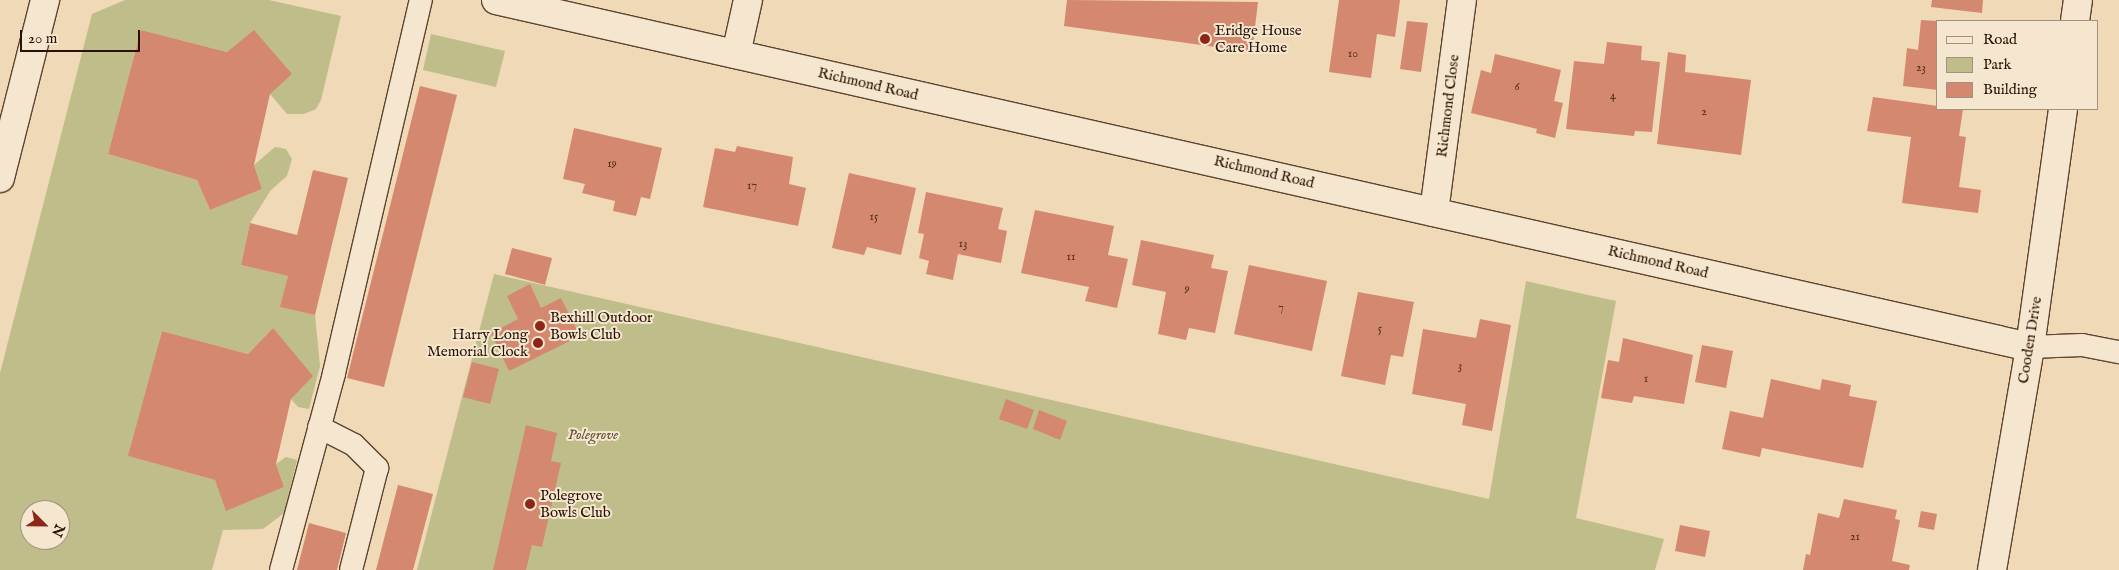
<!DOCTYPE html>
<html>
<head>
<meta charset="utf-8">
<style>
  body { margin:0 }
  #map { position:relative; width:2119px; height:570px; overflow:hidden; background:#f0d9b6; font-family:"IM FELL English",serif }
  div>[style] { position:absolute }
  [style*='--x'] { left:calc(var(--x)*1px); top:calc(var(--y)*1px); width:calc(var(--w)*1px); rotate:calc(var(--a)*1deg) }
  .green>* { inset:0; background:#bfbe8a }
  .building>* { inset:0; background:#d3886f }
  .roads { filter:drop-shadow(1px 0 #5c442f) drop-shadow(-1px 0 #5c442f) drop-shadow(0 1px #5c442f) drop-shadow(0 -1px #5c442f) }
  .service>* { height:22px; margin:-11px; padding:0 11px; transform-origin:11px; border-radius:11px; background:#f5e6d0 }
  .minor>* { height:28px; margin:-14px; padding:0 14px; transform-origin:14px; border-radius:14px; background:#f5e6d0 }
  .tertiary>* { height:28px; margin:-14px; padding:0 14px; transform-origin:14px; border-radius:14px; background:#f5e6d0 }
  .secondary>* { height:28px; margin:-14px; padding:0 14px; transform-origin:14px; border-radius:14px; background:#f5e6d0 }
  .dots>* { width:14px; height:14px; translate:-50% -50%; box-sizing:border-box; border:2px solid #f5e6d0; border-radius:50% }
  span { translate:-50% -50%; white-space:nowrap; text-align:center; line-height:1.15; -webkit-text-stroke:4px #f5e6d0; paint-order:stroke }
  .number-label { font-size:12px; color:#54301d }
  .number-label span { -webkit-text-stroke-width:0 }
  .poi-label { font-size:15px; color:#2a1202 }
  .left { translate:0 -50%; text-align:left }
  .right { translate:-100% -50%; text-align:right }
  .street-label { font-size:15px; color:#2a1202 }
  .park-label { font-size:15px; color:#5e4e32; font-style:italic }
  .legend { position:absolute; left:1936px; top:20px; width:162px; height:90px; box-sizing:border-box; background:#f5e6d0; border:1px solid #a4917e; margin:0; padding:6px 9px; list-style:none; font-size:15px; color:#2a1202 }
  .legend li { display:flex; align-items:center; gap:10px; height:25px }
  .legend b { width:25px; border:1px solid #a4917e }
  .north { position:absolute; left:20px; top:500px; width:50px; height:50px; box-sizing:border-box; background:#f5e6d0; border:1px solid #a4917e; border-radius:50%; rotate:113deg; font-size:14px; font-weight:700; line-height:20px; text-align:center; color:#2a1202 }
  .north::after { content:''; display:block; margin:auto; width:18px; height:22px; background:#8f2418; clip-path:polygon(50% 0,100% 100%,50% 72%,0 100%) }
  .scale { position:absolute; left:20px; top:30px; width:120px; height:22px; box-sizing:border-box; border:2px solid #2a1202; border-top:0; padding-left:6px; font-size:15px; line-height:18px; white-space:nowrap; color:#2a1202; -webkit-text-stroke:4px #f5e6d0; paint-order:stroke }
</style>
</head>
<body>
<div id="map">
  <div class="green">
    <i style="clip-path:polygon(evenodd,125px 0,269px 0,341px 16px,321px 100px,316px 109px,304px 114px,287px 114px,270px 94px,254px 31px,227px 52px,141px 30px,108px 154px,197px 180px,210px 210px,262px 189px,254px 165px,275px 147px,286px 149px,292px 159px,287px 176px,271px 190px,250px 223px,241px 265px,288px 276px,281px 307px,315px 315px,320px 366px,309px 409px,298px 407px,291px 399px,273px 328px,248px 354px,162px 331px,129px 456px,215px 480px,227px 510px,284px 487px,276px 464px,286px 457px,297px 460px,284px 513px,263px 529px,223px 530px,212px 570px,0 570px,0 373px,92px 14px,125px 0,30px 510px,60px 510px,60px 540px,30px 540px,30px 510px)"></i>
    <i style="clip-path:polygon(431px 34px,505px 51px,496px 87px,423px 70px)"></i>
    <i style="clip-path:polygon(494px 274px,1489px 499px,1526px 281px,1588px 295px,1616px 301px,1576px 518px,1664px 539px,1655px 570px,417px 570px)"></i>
  </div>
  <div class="building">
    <i style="clip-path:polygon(1067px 0,1258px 2px,1252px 52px,1064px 26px)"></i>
    <i style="clip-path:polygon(1339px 0,1400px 0,1395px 37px,1377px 34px,1371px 78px,1329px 72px)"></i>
    <i style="clip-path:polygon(1932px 0,1983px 0,1982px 13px,1931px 7px)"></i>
    <i style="clip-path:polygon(1921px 20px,1938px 21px,1938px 90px,1903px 86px,1907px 48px,1918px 50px)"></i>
    <i style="clip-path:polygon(1407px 21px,1428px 23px,1421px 72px,1400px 69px)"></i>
    <i style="clip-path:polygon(141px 30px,227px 52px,254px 30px,292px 74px,270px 94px,254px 165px,262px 189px,210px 210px,197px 180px,108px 154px)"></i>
    <i style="clip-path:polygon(1607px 42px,1642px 46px,1641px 60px,1660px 62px,1652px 132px,1635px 131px,1634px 136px,1566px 129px,1574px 61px,1604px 64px)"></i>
    <i style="clip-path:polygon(1668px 52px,1686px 55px,1685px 72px,1751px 80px,1741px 155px,1657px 144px)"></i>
    <i style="clip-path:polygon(1495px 54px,1561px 70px,1554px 101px,1563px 103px,1555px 138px,1536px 133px,1537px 129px,1471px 113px,1481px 70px,1491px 73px)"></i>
    <i style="clip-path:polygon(420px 86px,457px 95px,384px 387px,347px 378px)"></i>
    <i style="clip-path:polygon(1873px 97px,1938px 106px,1938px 109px,1963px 109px,1959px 136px,1966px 137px,1959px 187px,1981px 190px,1978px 213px,1902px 203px,1911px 137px,1867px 131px)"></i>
    <i style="clip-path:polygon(574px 128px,662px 148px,650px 199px,641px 197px,636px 216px,613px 211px,615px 201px,582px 193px,585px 184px,563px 179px)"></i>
    <i style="clip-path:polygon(737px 146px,793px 157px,789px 184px,806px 188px,798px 226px,703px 207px,715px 148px,735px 152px)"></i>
    <i style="clip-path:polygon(313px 170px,348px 178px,315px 315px,280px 307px,288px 276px,241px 265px,250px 223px,297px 235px)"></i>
    <i style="clip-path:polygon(849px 173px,916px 188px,901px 255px,867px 247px,864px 255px,832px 248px)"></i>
    <i style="clip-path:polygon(926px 192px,1003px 208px,998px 229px,1007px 231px,1001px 263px,958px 254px,953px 280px,926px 274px,929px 261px,919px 258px,924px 234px,918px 233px)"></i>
    <i style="clip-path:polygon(1035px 210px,1114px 226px,1108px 255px,1128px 259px,1117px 308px,1085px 301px,1089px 287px,1021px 273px)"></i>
    <i style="clip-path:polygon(1141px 240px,1214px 255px,1211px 268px,1228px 271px,1215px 333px,1189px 328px,1186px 340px,1158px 334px,1166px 292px,1132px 285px)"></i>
    <i style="clip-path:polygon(512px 248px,552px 258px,545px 285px,505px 274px)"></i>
    <i style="clip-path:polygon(1249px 265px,1327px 281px,1312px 351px,1234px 334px)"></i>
    <i style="clip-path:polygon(530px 284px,541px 308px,561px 298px,580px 336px,509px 371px,491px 333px,518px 319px,507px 296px)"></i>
    <i style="clip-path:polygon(1358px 292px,1414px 302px,1403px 357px,1391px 355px,1385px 385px,1341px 376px)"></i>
    <i style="clip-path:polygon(1480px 319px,1511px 325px,1492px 431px,1462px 425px,1466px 404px,1412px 394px,1423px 329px,1476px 338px)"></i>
    <i style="clip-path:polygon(273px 328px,313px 376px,291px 399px,276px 464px,284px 487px,226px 511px,215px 480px,128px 456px,162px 331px,248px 354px)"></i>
    <i style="clip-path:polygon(1623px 338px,1693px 355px,1684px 404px,1634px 396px,1632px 403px,1601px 398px,1608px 360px,1619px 362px)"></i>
    <i style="clip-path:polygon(1702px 345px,1733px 351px,1726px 388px,1695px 382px)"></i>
    <i style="clip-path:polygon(472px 362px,499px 369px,490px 404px,463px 397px)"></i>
    <i style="clip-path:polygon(1771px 379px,1820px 390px,1822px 379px,1851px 385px,1849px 396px,1877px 401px,1863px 468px,1762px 448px,1760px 457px,1722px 449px,1730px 411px,1763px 418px)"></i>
    <i style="clip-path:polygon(1006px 399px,1034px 410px,1027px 429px,999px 419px)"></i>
    <i style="clip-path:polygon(1039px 410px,1067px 421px,1060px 440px,1033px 429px)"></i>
    <i style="clip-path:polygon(526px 425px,557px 433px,551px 461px,561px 463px,542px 547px,532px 545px,526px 570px,493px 570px)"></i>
    <i style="clip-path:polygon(398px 485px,433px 494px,413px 570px,376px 570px)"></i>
    <i style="clip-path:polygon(1844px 499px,1897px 510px,1895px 519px,1900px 520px,1892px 561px,1910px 565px,1909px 570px,1803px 570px,1806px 554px,1810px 555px,1818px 513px,1839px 518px)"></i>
    <i style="clip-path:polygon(1921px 511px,1937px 514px,1934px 530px,1918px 527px)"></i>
    <i style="clip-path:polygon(309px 523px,346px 533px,337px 570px,297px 570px)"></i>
    <i style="clip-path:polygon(1680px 525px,1710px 531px,1705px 557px,1675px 551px)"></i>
  </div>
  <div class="roads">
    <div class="service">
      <i style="--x:2030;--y:347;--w:52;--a:-2.2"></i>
      <i style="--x:2082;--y:345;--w:38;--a:11"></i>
      <i style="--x:319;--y:427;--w:39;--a:27"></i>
      <i style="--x:354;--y:445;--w:33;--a:45"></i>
      <i style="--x:377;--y:468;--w:105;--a:104.3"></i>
      <i style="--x:281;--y:570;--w:204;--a:-74.9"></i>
      <i style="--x:334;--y:373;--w:383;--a:-76.9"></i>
    </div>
    <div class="minor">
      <i style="--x:736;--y:54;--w:55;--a:-77.5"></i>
      <i style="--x:1434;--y:212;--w:214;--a:-82.5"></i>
    </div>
    <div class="tertiary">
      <i style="--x:1992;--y:570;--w:226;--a:-80.3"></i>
    </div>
    <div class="secondary">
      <i style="--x:496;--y:0;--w:1573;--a:12.75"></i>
      <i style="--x:2030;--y:347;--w:240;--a:-82.1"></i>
      <i style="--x:2075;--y:21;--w:21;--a:-82"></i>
      <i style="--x:0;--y:178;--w:184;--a:-75.8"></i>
    </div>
  </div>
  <div class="dots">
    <i style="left:1205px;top:39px;background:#8f2418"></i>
    <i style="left:540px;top:326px;background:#8f2418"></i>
    <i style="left:538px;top:343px;background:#8f2418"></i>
    <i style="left:530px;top:504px;background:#8f2418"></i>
  </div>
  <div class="number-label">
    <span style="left:1353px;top:54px">10</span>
    <span style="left:1921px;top:68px">23</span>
    <span style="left:1517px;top:87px">6</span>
    <span style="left:1613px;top:96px">4</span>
    <span style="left:1704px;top:112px">2</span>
    <span style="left:612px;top:164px">19</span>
    <span style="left:752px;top:186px">17</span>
    <span style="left:874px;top:217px">15</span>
    <span style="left:963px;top:244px">13</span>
    <span style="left:1071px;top:257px">11</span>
    <span style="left:1187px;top:289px">9</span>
    <span style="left:1281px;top:308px">7</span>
    <span style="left:1380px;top:329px">5</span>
    <span style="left:1460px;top:366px">3</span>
    <span style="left:1646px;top:379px">1</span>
    <span style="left:1855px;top:537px">21</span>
  </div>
  <div class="poi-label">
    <span class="left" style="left:1215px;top:39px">Eridge House<br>Care Home</span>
    <span class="left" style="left:550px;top:326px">Bexhill Outdoor<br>Bowls Club</span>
    <span class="right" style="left:528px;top:343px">Harry Long<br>Memorial Clock</span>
    <span class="left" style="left:540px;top:504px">Polegrove<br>Bowls Club</span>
  </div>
  <div class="street-label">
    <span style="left:868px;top:84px;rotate:13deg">Richmond Road</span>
    <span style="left:1448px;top:106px;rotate:-83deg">Richmond Close</span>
    <span style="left:1264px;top:172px;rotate:13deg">Richmond Road</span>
    <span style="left:1658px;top:262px;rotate:13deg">Richmond Road</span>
    <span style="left:2030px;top:340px;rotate:-81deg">Cooden Drive</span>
  </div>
  <div class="park-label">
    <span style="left:593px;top:435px">Polegrove</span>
  </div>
  <ul class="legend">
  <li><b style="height:6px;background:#f5e6d0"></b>Road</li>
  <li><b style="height:14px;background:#bfbe8a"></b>Park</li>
  <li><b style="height:14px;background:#d3886f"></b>Building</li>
  </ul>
  <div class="north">N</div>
  <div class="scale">20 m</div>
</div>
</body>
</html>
